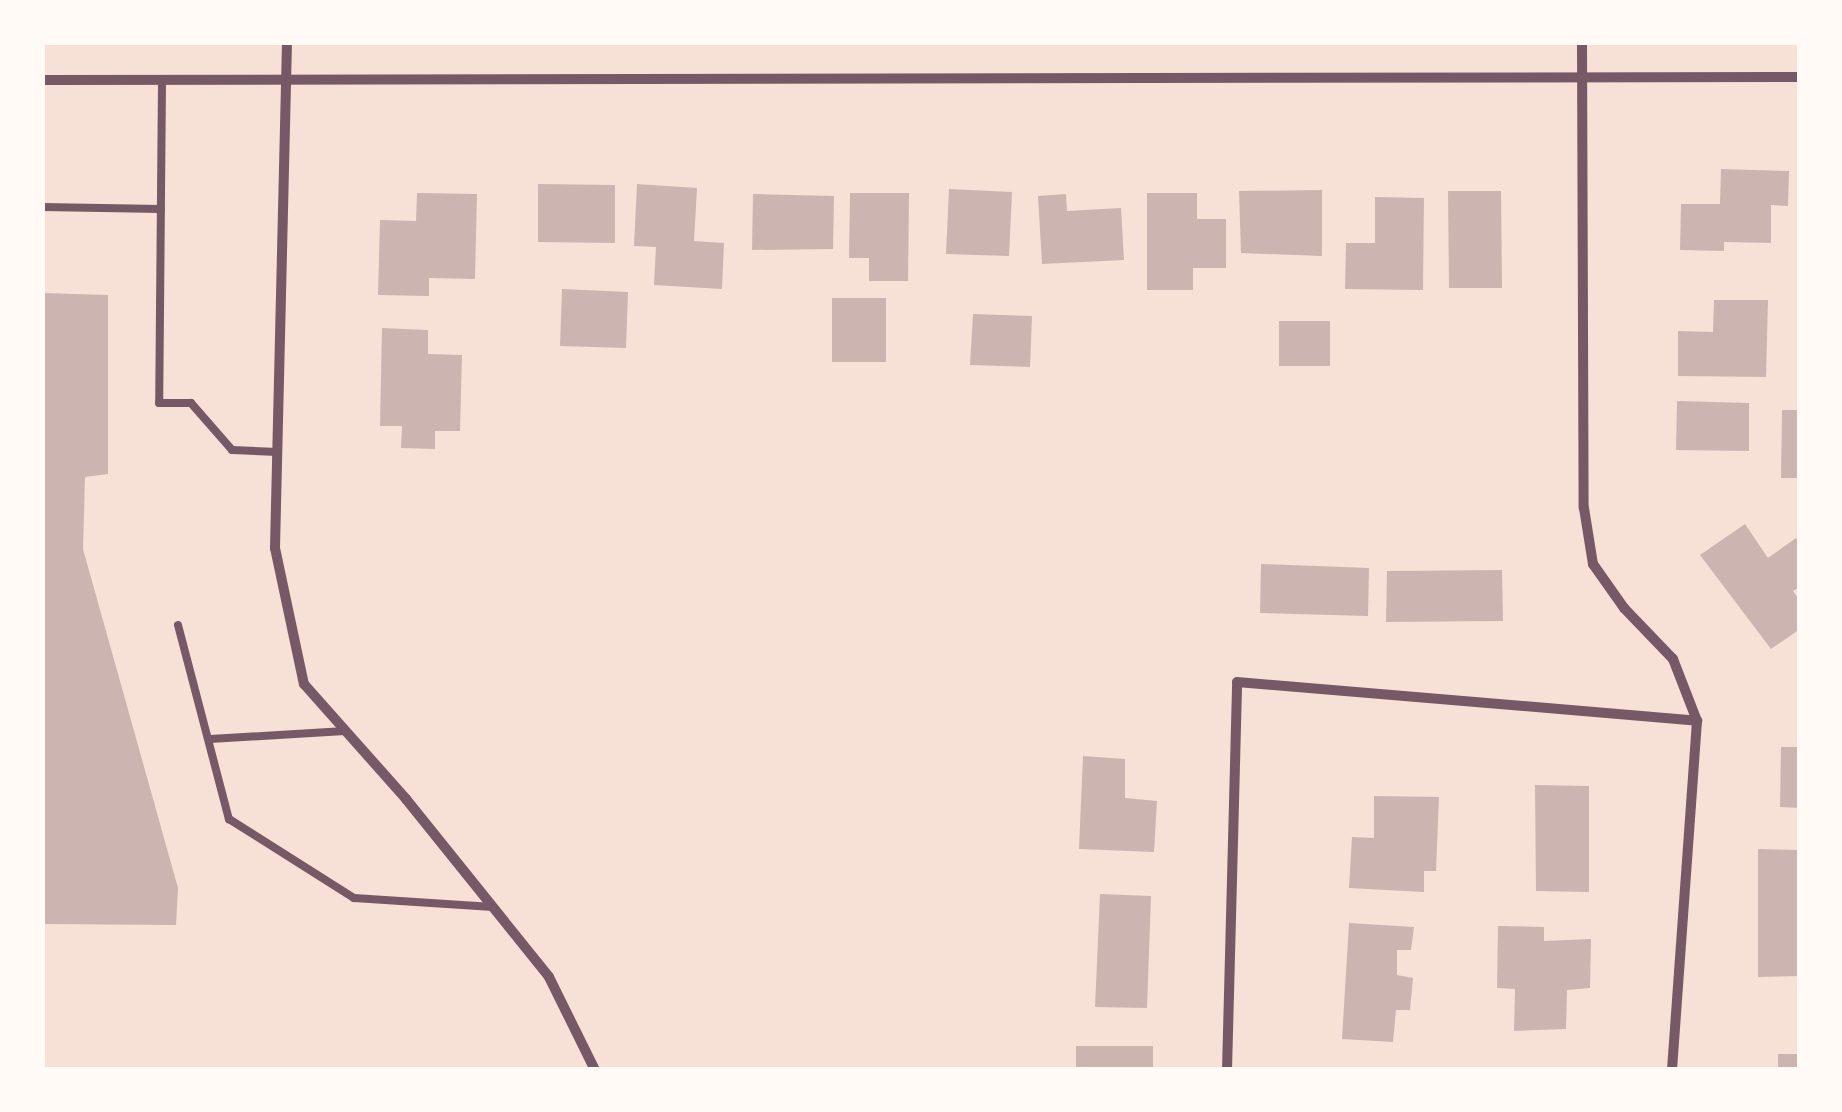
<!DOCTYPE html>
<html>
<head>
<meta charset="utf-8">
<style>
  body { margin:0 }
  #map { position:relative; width:1842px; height:1112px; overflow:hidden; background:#f7e1d7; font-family:"DM Sans",sans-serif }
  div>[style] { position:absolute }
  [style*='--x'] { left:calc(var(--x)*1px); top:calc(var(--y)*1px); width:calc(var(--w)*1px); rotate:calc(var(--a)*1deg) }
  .building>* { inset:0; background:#ccb4b1 }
  .service>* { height:8px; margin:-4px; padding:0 4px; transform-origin:4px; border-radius:4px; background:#755966 }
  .minor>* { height:10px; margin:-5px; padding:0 5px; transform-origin:5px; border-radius:5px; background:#755966 }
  span { translate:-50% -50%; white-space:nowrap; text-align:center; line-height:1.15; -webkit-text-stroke:9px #fffaf5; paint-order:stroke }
  .frame { position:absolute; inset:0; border:45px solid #fffaf5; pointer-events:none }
</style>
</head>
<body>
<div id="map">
  <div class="building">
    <i style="clip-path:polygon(1721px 169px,1789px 171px,1788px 206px,1771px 205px,1771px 243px,1724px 242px,1724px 251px,1680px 250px,1681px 204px,1720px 204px)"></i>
    <i style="clip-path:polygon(538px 184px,615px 185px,615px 243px,538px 242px)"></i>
    <i style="clip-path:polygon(637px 184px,697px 188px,694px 241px,724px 243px,722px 289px,654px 285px,656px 247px,634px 246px)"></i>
    <i style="clip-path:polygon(949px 189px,1012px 192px,1009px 256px,946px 254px)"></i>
    <i style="clip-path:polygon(1322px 190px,1322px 256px,1241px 253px,1239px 191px)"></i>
    <i style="clip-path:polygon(1448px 191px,1501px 191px,1502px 288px,1449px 288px)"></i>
    <i style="clip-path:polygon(417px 193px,477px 194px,475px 279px,429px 278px,429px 296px,378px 295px,380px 220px,416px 221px)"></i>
    <i style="clip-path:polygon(850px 193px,909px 193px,908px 281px,869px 281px,869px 258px,849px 258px)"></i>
    <i style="clip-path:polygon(1147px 193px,1197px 193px,1197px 219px,1226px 219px,1226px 268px,1193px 268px,1193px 290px,1147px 290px)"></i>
    <i style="clip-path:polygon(753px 194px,834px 196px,833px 249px,752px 250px)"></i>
    <i style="clip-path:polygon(1066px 194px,1067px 211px,1121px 208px,1124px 260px,1042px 264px,1038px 196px)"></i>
    <i style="clip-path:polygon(1375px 197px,1424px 198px,1423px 290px,1345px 289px,1346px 243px,1375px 243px)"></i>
    <i style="clip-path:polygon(562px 289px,628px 292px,626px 348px,560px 346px)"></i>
    <i style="clip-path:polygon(42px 293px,108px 295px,108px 474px,85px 477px,83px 549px,178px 888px,176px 925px,42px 924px)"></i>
    <i style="clip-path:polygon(832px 298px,886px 298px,886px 362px,832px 362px)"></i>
    <i style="clip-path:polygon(1714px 300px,1768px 300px,1766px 377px,1678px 376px,1678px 331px,1713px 332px)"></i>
    <i style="clip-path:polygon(973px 314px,1032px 316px,1030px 367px,970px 365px)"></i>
    <i style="clip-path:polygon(1279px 321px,1330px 321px,1330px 366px,1279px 366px)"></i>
    <i style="clip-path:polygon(382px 328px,428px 330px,428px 354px,462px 355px,460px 431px,435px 431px,435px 449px,401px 448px,402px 426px,380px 426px)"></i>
    <i style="clip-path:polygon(1677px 401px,1749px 403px,1749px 451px,1676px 450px)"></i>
    <i style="clip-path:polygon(1782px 410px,1800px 410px,1800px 478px,1781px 478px)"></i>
    <i style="clip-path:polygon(1745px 524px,1768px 558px,1796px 538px,1800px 543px,1800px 587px,1793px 591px,1800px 601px,1800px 629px,1771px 649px,1700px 555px)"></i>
    <i style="clip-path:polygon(1261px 564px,1369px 568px,1368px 616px,1260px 613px)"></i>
    <i style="clip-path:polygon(1502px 570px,1503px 621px,1386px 622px,1387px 571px)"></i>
    <i style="clip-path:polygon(1781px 747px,1800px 747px,1800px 808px,1780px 807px)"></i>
    <i style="clip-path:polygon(1083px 756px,1125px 759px,1125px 798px,1157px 801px,1154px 852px,1079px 849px)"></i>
    <i style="clip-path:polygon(1535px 785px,1589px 786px,1589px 892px,1536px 891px)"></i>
    <i style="clip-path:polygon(1374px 796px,1439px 797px,1436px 871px,1424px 871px,1424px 892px,1349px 888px,1352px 837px,1374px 838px)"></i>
    <i style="clip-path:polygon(1758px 849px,1800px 850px,1800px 976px,1758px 977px)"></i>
    <i style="clip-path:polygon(1100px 894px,1151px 896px,1147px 1008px,1095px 1007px)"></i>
    <i style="clip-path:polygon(1349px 923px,1414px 927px,1411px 950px,1397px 950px,1397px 975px,1413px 978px,1410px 1010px,1396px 1010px,1393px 1042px,1342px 1039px)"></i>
    <i style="clip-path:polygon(1498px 926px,1544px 927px,1544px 941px,1591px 939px,1590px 988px,1567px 990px,1566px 1029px,1514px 1031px,1515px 989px,1497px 988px)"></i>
    <i style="clip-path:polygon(1076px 1046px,1153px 1046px,1153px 1070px,1076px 1070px)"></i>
    <i style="clip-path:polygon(1778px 1054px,1800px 1054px,1800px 1070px,1778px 1070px)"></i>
  </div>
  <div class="service">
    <i style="--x:162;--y:81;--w:322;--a:90.5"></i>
    <i style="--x:159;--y:403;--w:32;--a:0"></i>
    <i style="--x:191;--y:403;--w:62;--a:48.9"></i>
    <i style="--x:232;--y:450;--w:45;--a:2.5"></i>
    <i style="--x:42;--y:207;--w:119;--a:1"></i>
    <i style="--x:178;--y:625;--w:201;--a:75.3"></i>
    <i style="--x:229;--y:819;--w:148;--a:32.3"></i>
    <i style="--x:354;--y:898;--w:139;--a:3.7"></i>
    <i style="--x:210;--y:739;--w:135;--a:-3.4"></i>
  </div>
  <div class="minor">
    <i style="--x:287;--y:42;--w:506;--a:91.36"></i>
    <i style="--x:275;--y:548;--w:139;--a:78"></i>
    <i style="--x:304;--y:684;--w:154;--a:48.4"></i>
    <i style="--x:406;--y:799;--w:228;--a:51.2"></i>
    <i style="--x:549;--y:977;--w:104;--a:63.7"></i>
    <i style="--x:1582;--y:42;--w:466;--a:89.8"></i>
    <i style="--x:1584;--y:508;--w:57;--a:80.9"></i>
    <i style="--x:1593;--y:564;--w:54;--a:54.8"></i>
    <i style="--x:1624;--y:608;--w:71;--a:46.1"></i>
    <i style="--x:1673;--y:659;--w:66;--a:68.8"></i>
    <i style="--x:1697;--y:721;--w:350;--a:94.1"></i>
    <i style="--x:42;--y:80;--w:1758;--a:-0.1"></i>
    <i style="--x:1227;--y:1070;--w:388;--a:-88.5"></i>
    <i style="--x:1237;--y:682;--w:462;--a:4.8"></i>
  </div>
  <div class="frame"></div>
</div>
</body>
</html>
